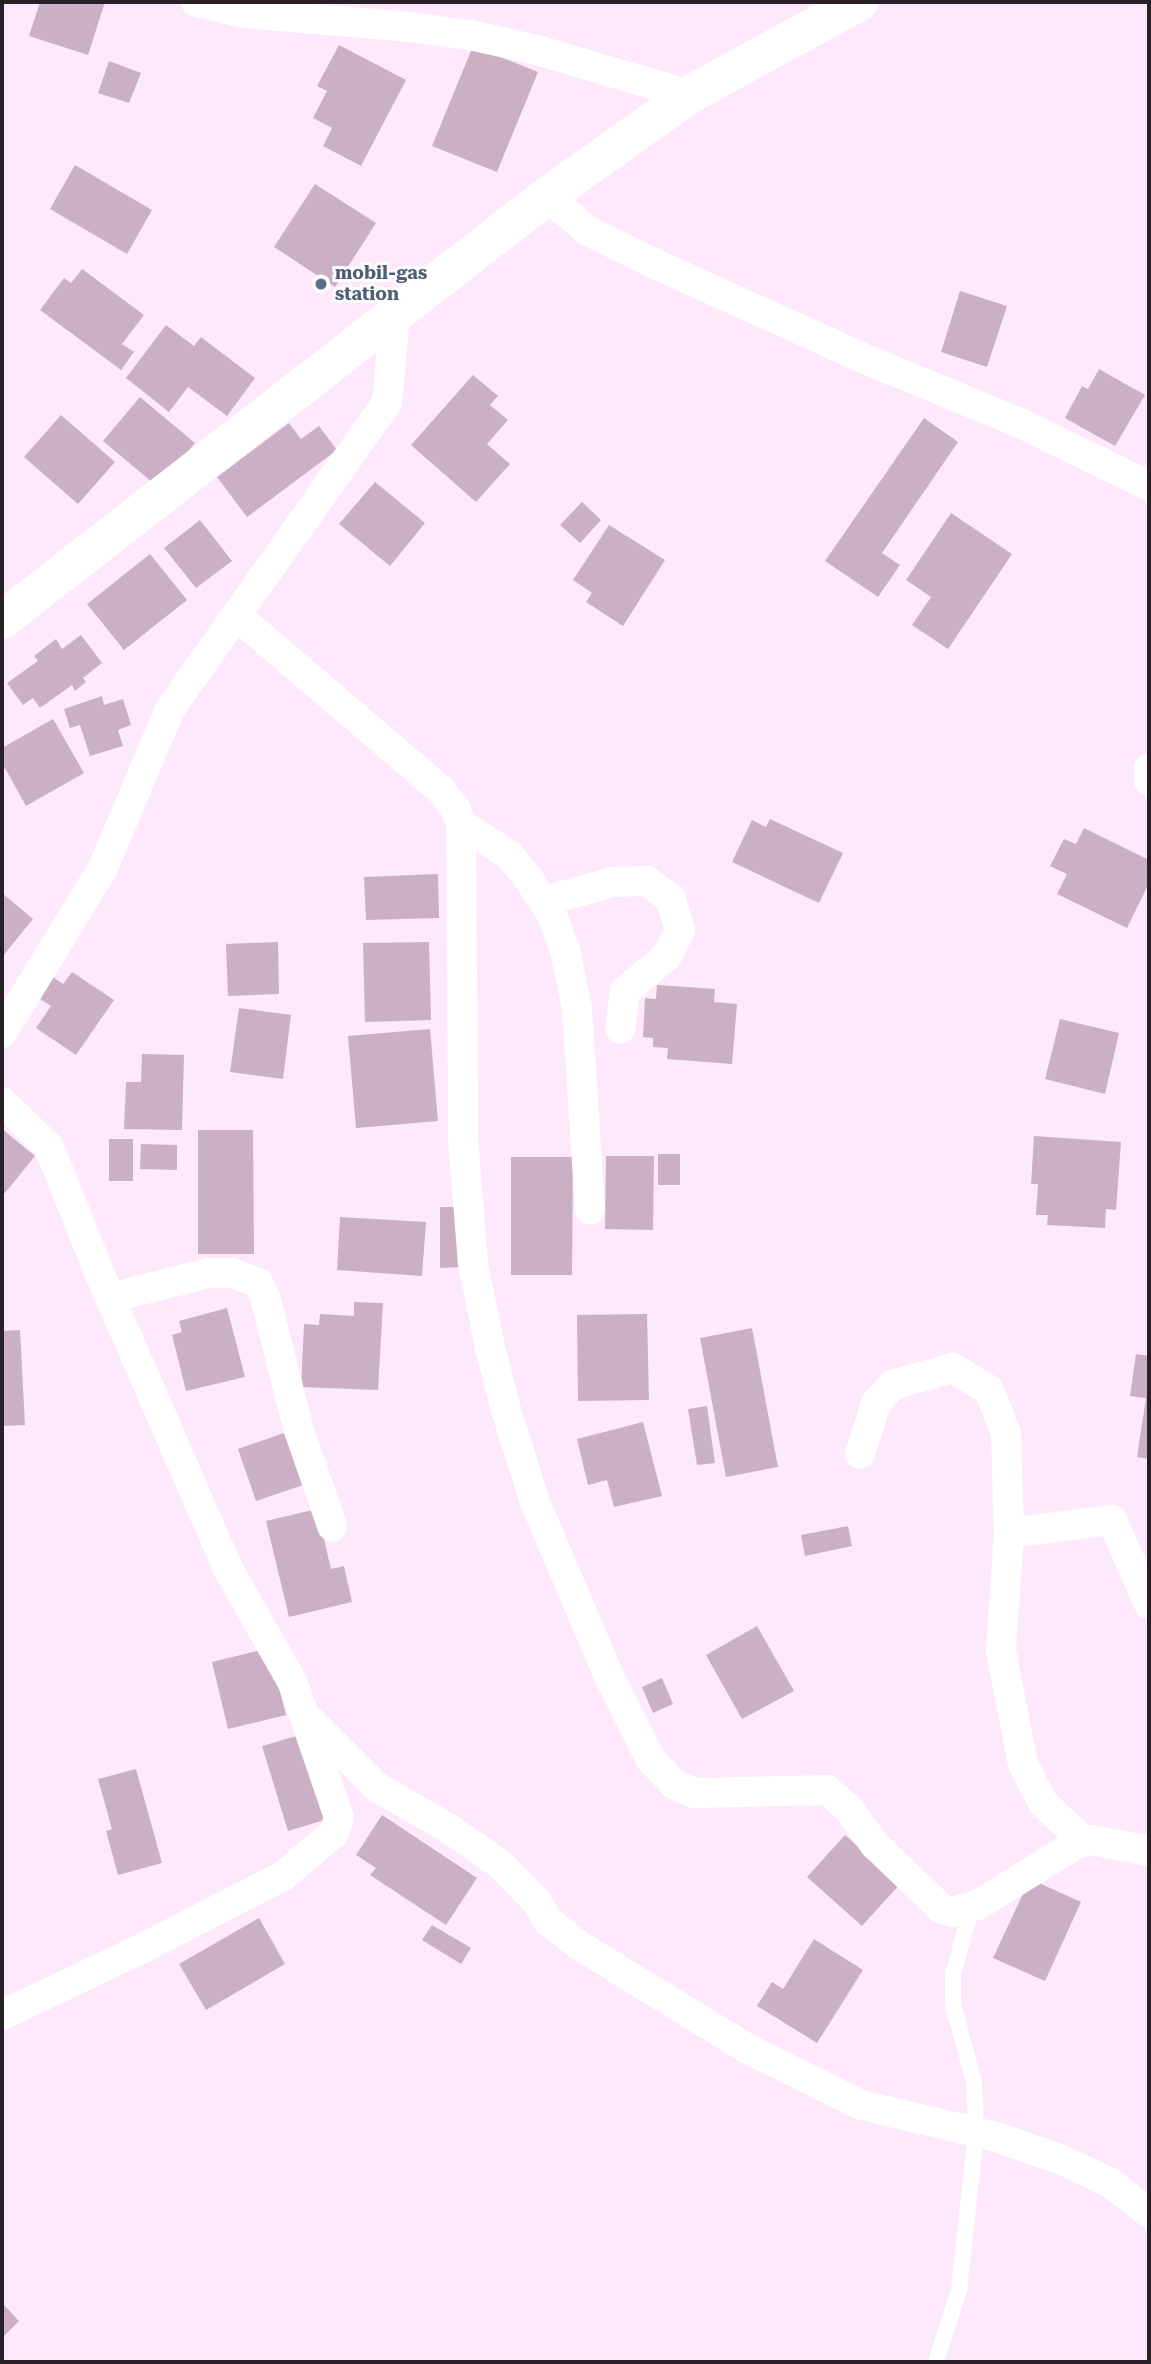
<!DOCTYPE html>
<html>
<head>
<meta charset="utf-8">
<style>
  body { margin:0 }
  #map { position:relative; width:1151px; height:2364px; overflow:hidden; background:#fde9fb; font-family:"Roboto Serif",serif }
  div>[style] { position:absolute }
  [style*='--x'] { left:calc(var(--x)*1px); top:calc(var(--y)*1px); width:calc(var(--w)*1px); rotate:calc(var(--a)*1deg) }
  .building>* { inset:0; background:#cbb0c5 }
  .lane>* { height:16px; margin:-8px; padding:0 8px; transform-origin:8px; border-radius:8px; background:#fff }
  .street>* { height:30px; margin:-15px; padding:0 15px; transform-origin:15px; border-radius:15px; background:#fff }
  .secondary>* { height:38px; margin:-19px; padding:0 19px; transform-origin:19px; border-radius:19px; background:#fff }
  .dots>* { width:19px; height:19px; translate:-50% -50%; box-sizing:border-box; border:4px solid #fdfdfd; border-radius:50% }
  span { translate:-50% -50%; white-space:nowrap; text-align:center; line-height:1.15; -webkit-text-stroke:6px #fdfdfd; paint-order:stroke }
  .service-label { font-size:18px; color:#4e5e75; font-weight:700 }
  .left { translate:0 -50%; text-align:left }
  .frame { position:absolute; inset:0; border:4px solid #281f27; pointer-events:none }
</style>
</head>
<body>
<div id="map">
  <div class="building">
    <i style="clip-path:polygon(40px 2px,105px 2px,88px 55px,29px 36px)"></i>
    <i style="clip-path:polygon(339px 45px,406px 80px,361px 166px,323px 146px,332px 128px,313px 118px,327px 91px,317px 86px)"></i>
    <i style="clip-path:polygon(473px 46px,538px 72px,497px 172px,432px 146px)"></i>
    <i style="clip-path:polygon(109px 61px,141px 73px,129px 103px,98px 93px)"></i>
    <i style="clip-path:polygon(75px 165px,152px 210px,127px 254px,50px 209px)"></i>
    <i style="clip-path:polygon(315px 184px,376px 223px,335px 287px,274px 247px)"></i>
    <i style="clip-path:polygon(82px 269px,144px 315px,122px 344px,134px 352px,121px 370px,40px 310px,64px 278px,71px 283px)"></i>
    <i style="clip-path:polygon(960px 291px,1007px 306px,987px 367px,941px 352px)"></i>
    <i style="clip-path:polygon(166px 325px,194px 346px,201px 337px,255px 378px,227px 416px,188px 387px,169px 412px,126px 378px)"></i>
    <i style="clip-path:polygon(1099px 369px,1145px 395px,1115px 446px,1065px 418px,1082px 386px,1088px 389px)"></i>
    <i style="clip-path:polygon(473px 375px,498px 396px,490px 405px,508px 420px,487px 444px,510px 464px,476px 502px,411px 445px)"></i>
    <i style="clip-path:polygon(140px 397px,195px 443px,158px 487px,103px 441px)"></i>
    <i style="clip-path:polygon(61px 415px,115px 462px,78px 504px,24px 457px)"></i>
    <i style="clip-path:polygon(924px 418px,958px 442px,882px 553px,900px 565px,878px 597px,825px 561px)"></i>
    <i style="clip-path:polygon(289px 423px,301px 439px,319px 426px,337px 450px,247px 517px,217px 477px)"></i>
    <i style="clip-path:polygon(375px 482px,425px 523px,390px 566px,339px 524px)"></i>
    <i style="clip-path:polygon(582px 502px,601px 520px,580px 543px,560px 525px)"></i>
    <i style="clip-path:polygon(951px 513px,1012px 554px,948px 649px,912px 625px,931px 597px,906px 580px)"></i>
    <i style="clip-path:polygon(200px 520px,232px 561px,196px 588px,164px 548px)"></i>
    <i style="clip-path:polygon(609px 525px,665px 560px,623px 626px,586px 602px,592px 593px,573px 580px)"></i>
    <i style="clip-path:polygon(150px 554px,187px 600px,124px 650px,87px 604px)"></i>
    <i style="clip-path:polygon(81px 635px,102px 663px,83px 678px,86px 682px,75px 691px,72px 685px,40px 708px,33px 698px,23px 705px,7px 683px,38px 661px,34px 656px,56px 639px,62px 649px)"></i>
    <i style="clip-path:polygon(102px 696px,104px 705px,123px 699px,131px 725px,118px 730px,123px 746px,90px 756px,80px 725px,70px 728px,64px 709px)"></i>
    <i style="clip-path:polygon(53px 719px,84px 773px,26px 806px,5px 768px,2px 771px,2px 748px)"></i>
    <i style="clip-path:polygon(770px 819px,843px 853px,819px 903px,732px 862px,752px 820px,766px 827px)"></i>
    <i style="clip-path:polygon(1084px 828px,1149px 860px,1149px 883px,1127px 928px,1057px 894px,1067px 874px,1050px 866px,1064px 839px,1076px 844px)"></i>
    <i style="clip-path:polygon(438px 874px,439px 918px,366px 920px,364px 877px)"></i>
    <i style="clip-path:polygon(2px 893px,33px 919px,2px 957px)"></i>
    <i style="clip-path:polygon(278px 942px,279px 994px,228px 996px,226px 944px)"></i>
    <i style="clip-path:polygon(429px 942px,431px 1020px,365px 1022px,363px 943px)"></i>
    <i style="clip-path:polygon(72px 972px,114px 1000px,76px 1055px,36px 1028px,51px 1006px,39px 998px,53px 977px,63px 984px)"></i>
    <i style="clip-path:polygon(657px 985px,715px 989px,714px 1002px,737px 1004px,732px 1064px,667px 1059px,668px 1048px,653px 1047px,653px 1038px,643px 1037px,645px 998px,656px 999px)"></i>
    <i style="clip-path:polygon(239px 1008px,291px 1015px,283px 1079px,230px 1072px)"></i>
    <i style="clip-path:polygon(1060px 1019px,1119px 1033px,1105px 1094px,1045px 1079px)"></i>
    <i style="clip-path:polygon(430px 1029px,438px 1121px,356px 1128px,348px 1036px)"></i>
    <i style="clip-path:polygon(142px 1054px,184px 1055px,182px 1130px,124px 1129px,126px 1082px,141px 1082px)"></i>
    <i style="clip-path:polygon(2px 1129px,35px 1156px,5px 1193px,2px 1191px)"></i>
    <i style="clip-path:polygon(198px 1130px,253px 1130px,254px 1254px,198px 1254px)"></i>
    <i style="clip-path:polygon(1034px 1136px,1121px 1142px,1116px 1210px,1106px 1209px,1105px 1228px,1047px 1225px,1048px 1215px,1036px 1215px,1038px 1184px,1031px 1184px)"></i>
    <i style="clip-path:polygon(109px 1139px,133px 1139px,133px 1181px,109px 1181px)"></i>
    <i style="clip-path:polygon(141px 1144px,177px 1145px,177px 1170px,140px 1169px)"></i>
    <i style="clip-path:polygon(658px 1154px,680px 1154px,680px 1185px,658px 1185px)"></i>
    <i style="clip-path:polygon(606px 1156px,654px 1156px,653px 1230px,605px 1229px)"></i>
    <i style="clip-path:polygon(511px 1157px,573px 1157px,572px 1275px,511px 1275px)"></i>
    <i style="clip-path:polygon(440px 1207px,463px 1207px,463px 1267px,440px 1268px)"></i>
    <i style="clip-path:polygon(340px 1217px,426px 1222px,422px 1276px,337px 1270px)"></i>
    <i style="clip-path:polygon(354px 1302px,383px 1303px,378px 1390px,301px 1387px,304px 1324px,319px 1325px,320px 1314px,354px 1316px)"></i>
    <i style="clip-path:polygon(227px 1308px,245px 1377px,186px 1391px,172px 1335px,182px 1332px,179px 1321px)"></i>
    <i style="clip-path:polygon(647px 1314px,649px 1400px,578px 1401px,577px 1315px)"></i>
    <i style="clip-path:polygon(752px 1328px,778px 1467px,726px 1477px,700px 1338px)"></i>
    <i style="clip-path:polygon(20px 1330px,25px 1425px,2px 1426px,2px 1331px)"></i>
    <i style="clip-path:polygon(1136px 1354px,1149px 1356px,1149px 1459px,1137px 1457px,1146px 1398px,1130px 1396px)"></i>
    <i style="clip-path:polygon(707px 1406px,715px 1463px,697px 1465px,688px 1409px)"></i>
    <i style="clip-path:polygon(643px 1422px,662px 1496px,614px 1507px,607px 1480px,588px 1485px,577px 1439px)"></i>
    <i style="clip-path:polygon(284px 1433px,303px 1485px,256px 1501px,238px 1449px)"></i>
    <i style="clip-path:polygon(317px 1509px,331px 1569px,344px 1566px,352px 1602px,289px 1617px,266px 1521px)"></i>
    <i style="clip-path:polygon(848px 1526px,852px 1546px,805px 1556px,801px 1535px)"></i>
    <i style="clip-path:polygon(757px 1626px,794px 1691px,742px 1719px,706px 1655px)"></i>
    <i style="clip-path:polygon(269px 1648px,286px 1715px,228px 1729px,212px 1662px)"></i>
    <i style="clip-path:polygon(662px 1678px,673px 1704px,653px 1713px,642px 1687px)"></i>
    <i style="clip-path:polygon(303px 1734px,328px 1819px,288px 1831px,262px 1746px)"></i>
    <i style="clip-path:polygon(136px 1769px,162px 1863px,118px 1875px,106px 1831px,112px 1829px,98px 1779px)"></i>
    <i style="clip-path:polygon(382px 1815px,477px 1878px,446px 1925px,370px 1875px,376px 1868px,356px 1855px)"></i>
    <i style="clip-path:polygon(845px 1835px,900px 1884px,862px 1926px,807px 1877px)"></i>
    <i style="clip-path:polygon(1030px 1879px,1081px 1902px,1045px 1981px,993px 1958px)"></i>
    <i style="clip-path:polygon(259px 1918px,285px 1964px,206px 2010px,179px 1964px)"></i>
    <i style="clip-path:polygon(432px 1925px,471px 1948px,461px 1964px,422px 1940px)"></i>
    <i style="clip-path:polygon(814px 1939px,863px 1970px,817px 2043px,757px 2006px,772px 1982px,783px 1989px)"></i>
    <i style="clip-path:polygon(2px 2303px,19px 2321px,2px 2338px)"></i>
  </div>
  <div class="lane">
    <i style="--x:936;--y:2362;--w:76;--a:-72.3"></i>
    <i style="--x:959;--y:2290;--w:158;--a:-83.8"></i>
    <i style="--x:976;--y:2133;--w:51;--a:-92.2"></i>
    <i style="--x:974;--y:2082;--w:81;--a:-105.1"></i>
    <i style="--x:953;--y:2004;--w:30;--a:-90"></i>
    <i style="--x:953;--y:1974;--w:71;--a:-74.4"></i>
  </div>
  <div class="street">
    <i style="--x:196;--y:2;--w:49;--a:12.9"></i>
    <i style="--x:244;--y:13;--w:167;--a:4.8"></i>
    <i style="--x:410;--y:27;--w:61;--a:7.6"></i>
    <i style="--x:470;--y:35;--w:69;--a:12.6"></i>
    <i style="--x:537;--y:50;--w:159;--a:16.5"></i>
    <i style="--x:547;--y:196;--w:54;--a:40.5"></i>
    <i style="--x:588;--y:231;--w:68;--a:26.2"></i>
    <i style="--x:649;--y:261;--w:230;--a:24.4"></i>
    <i style="--x:858;--y:356;--w:175;--a:22.5"></i>
    <i style="--x:1020;--y:423;--w:144;--a:26"></i>
    <i style="--x:236;--y:615;--w:270;--a:40.5"></i>
    <i style="--x:441;--y:790;--w:23;--a:52"></i>
    <i style="--x:455;--y:808;--w:17;--a:69"></i>
    <i style="--x:461;--y:824;--w:313;--a:89.6"></i>
    <i style="--x:463;--y:1137;--w:127;--a:85.5"></i>
    <i style="--x:473;--y:1264;--w:85;--a:78.4"></i>
    <i style="--x:490;--y:1347;--w:65;--a:75.7"></i>
    <i style="--x:506;--y:1410;--w:96;--a:72.5"></i>
    <i style="--x:535;--y:1502;--w:189;--a:67"></i>
    <i style="--x:609;--y:1676;--w:94;--a:63.4"></i>
    <i style="--x:651;--y:1760;--w:33;--a:46"></i>
    <i style="--x:674;--y:1784;--w:22;--a:24"></i>
    <i style="--x:694;--y:1793;--w:133;--a:-1.3"></i>
    <i style="--x:827;--y:1790;--w:28;--a:41"></i>
    <i style="--x:848;--y:1808;--w:46;--a:53.9"></i>
    <i style="--x:875;--y:1845;--w:91;--a:43.7"></i>
    <i style="--x:941;--y:1908;--w:12;--a:20"></i>
    <i style="--x:952;--y:1912;--w:27;--a:-15"></i>
    <i style="--x:978;--y:1905;--w:115;--a:-31.9"></i>
    <i style="--x:1076;--y:1844;--w:16;--a:-14"></i>
    <i style="--x:1092;--y:1840;--w:58;--a:10.9"></i>
    <i style="--x:1149;--y:768;--w:13;--a:90"></i>
    <i style="--x:461;--y:824;--w:56;--a:32.6"></i>
    <i style="--x:508;--y:854;--w:31;--a:50"></i>
    <i style="--x:528;--y:878;--w:42;--a:56.7"></i>
    <i style="--x:551;--y:913;--w:40;--a:69"></i>
    <i style="--x:565;--y:950;--w:59;--a:78.3"></i>
    <i style="--x:577;--y:1008;--w:202;--a:86.3"></i>
    <i style="--x:544;--y:901;--w:72;--a:-15.4"></i>
    <i style="--x:613;--y:882;--w:34;--a:-2"></i>
    <i style="--x:647;--y:881;--w:30;--a:37"></i>
    <i style="--x:671;--y:899;--w:32;--a:74"></i>
    <i style="--x:680;--y:930;--w:29;--a:117"></i>
    <i style="--x:667;--y:956;--w:55;--a:140.2"></i>
    <i style="--x:625;--y:991;--w:38;--a:97"></i>
    <i style="--x:2;--y:1033;--w:191;--a:-58.5"></i>
    <i style="--x:102;--y:870;--w:175;--a:-67.1"></i>
    <i style="--x:170;--y:709;--w:375;--a:-54.7"></i>
    <i style="--x:387;--y:403;--w:90;--a:-84.9"></i>
    <i style="--x:2;--y:1102;--w:65;--a:43.8"></i>
    <i style="--x:49;--y:1147;--w:135;--a:68.2"></i>
    <i style="--x:99;--y:1272;--w:322;--a:66.5"></i>
    <i style="--x:227;--y:1567;--w:133;--a:60.4"></i>
    <i style="--x:293;--y:1683;--w:142;--a:71.1"></i>
    <i style="--x:339;--y:1817;--w:17;--a:107"></i>
    <i style="--x:334;--y:1833;--w:67;--a:139.9"></i>
    <i style="--x:283;--y:1876;--w:162;--a:152.8"></i>
    <i style="--x:139;--y:1950;--w:152;--a:154.6"></i>
    <i style="--x:110;--y:1298;--w:102;--a:-14.2"></i>
    <i style="--x:209;--y:1273;--w:23;--a:0"></i>
    <i style="--x:232;--y:1273;--w:28;--a:21"></i>
    <i style="--x:258;--y:1283;--w:16;--a:63"></i>
    <i style="--x:265;--y:1297;--w:137;--a:75.7"></i>
    <i style="--x:299;--y:1430;--w:102;--a:71"></i>
    <i style="--x:860;--y:1454;--w:53;--a:-72.6"></i>
    <i style="--x:876;--y:1403;--w:24;--a:-48"></i>
    <i style="--x:892;--y:1385;--w:63;--a:-15.6"></i>
    <i style="--x:953;--y:1368;--w:42;--a:31.4"></i>
    <i style="--x:989;--y:1390;--w:46;--a:68.4"></i>
    <i style="--x:1006;--y:1433;--w:100;--a:88.3"></i>
    <i style="--x:1009;--y:1533;--w:118;--a:93.9"></i>
    <i style="--x:1001;--y:1651;--w:115;--a:79"></i>
    <i style="--x:1023;--y:1764;--w:44;--a:62.9"></i>
    <i style="--x:1043;--y:1803;--w:57;--a:42.9"></i>
    <i style="--x:1009;--y:1533;--w:104;--a:-7.2"></i>
    <i style="--x:1112;--y:1520;--w:92;--a:66.2"></i>
    <i style="--x:312;--y:1722;--w:92;--a:45"></i>
    <i style="--x:377;--y:1787;--w:82;--a:30"></i>
    <i style="--x:448;--y:1828;--w:63;--a:34.7"></i>
    <i style="--x:500;--y:1864;--w:53;--a:45.8"></i>
    <i style="--x:537;--y:1902;--w:22;--a:60"></i>
    <i style="--x:548;--y:1921;--w:41;--a:38"></i>
    <i style="--x:580;--y:1946;--w:197;--a:31.5"></i>
    <i style="--x:748;--y:2049;--w:126;--a:26.4"></i>
    <i style="--x:861;--y:2105;--w:139;--a:13.3"></i>
    <i style="--x:996;--y:2137;--w:70;--a:19.2"></i>
    <i style="--x:1062;--y:2160;--w:52;--a:25.1"></i>
    <i style="--x:1109;--y:2182;--w:51;--a:37.8"></i>
  </div>
  <div class="secondary">
    <i style="--x:2;--y:620;--w:691;--a:-37.88"></i>
    <i style="--x:547;--y:196;--w:174;--a:-35.4"></i>
    <i style="--x:689;--y:95;--w:194;--a:-28.7"></i>
  </div>
  <div class="dots">
    <i style="left:321px;top:284px;background:#5c6f8a"></i>
  </div>
  <div class="service-label">
    <span class="left" style="left:335px;top:284px">mobil-gas<br>station</span>
  </div>
  <div class="frame"></div>
</div>
</body>
</html>
